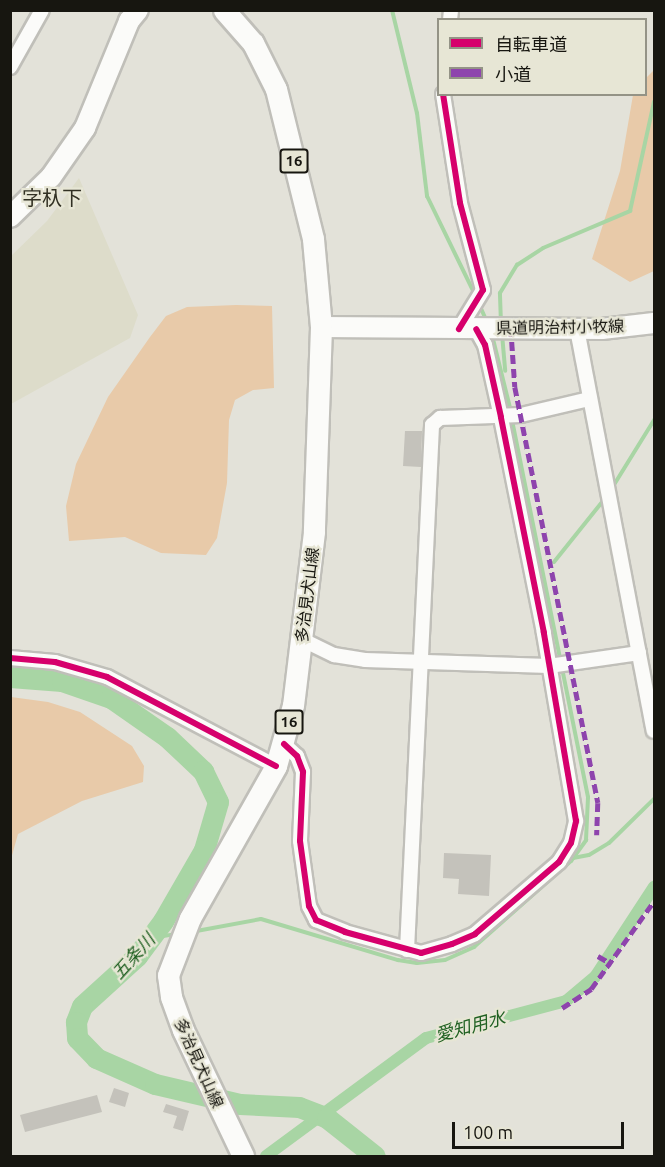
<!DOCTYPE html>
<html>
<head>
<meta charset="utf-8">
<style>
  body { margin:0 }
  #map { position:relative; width:665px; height:1167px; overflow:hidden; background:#e3e2d9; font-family:Ubuntu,"Noto Sans JP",sans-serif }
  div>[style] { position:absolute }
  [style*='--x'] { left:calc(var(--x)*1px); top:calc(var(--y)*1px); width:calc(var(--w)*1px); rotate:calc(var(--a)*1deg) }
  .built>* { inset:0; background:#dddcca }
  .green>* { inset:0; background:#e8caa9 }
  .stream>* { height:4px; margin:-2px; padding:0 2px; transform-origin:2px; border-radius:2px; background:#a8d5a4 }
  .canal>* { height:12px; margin:-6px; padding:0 6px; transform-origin:6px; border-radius:6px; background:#a8d5a4 }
  .river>* { height:21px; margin:-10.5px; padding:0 10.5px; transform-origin:10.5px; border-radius:10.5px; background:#a8d5a4 }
  .building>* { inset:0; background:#c4c2bb }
  .roads { filter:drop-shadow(2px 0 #c0bfb9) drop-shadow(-2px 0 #c0bfb9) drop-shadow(0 2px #c0bfb9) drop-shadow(0 -2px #c0bfb9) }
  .street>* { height:14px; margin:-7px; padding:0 7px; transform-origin:7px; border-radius:7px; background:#fbfbf9 }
  .secondary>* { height:20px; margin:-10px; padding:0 10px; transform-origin:10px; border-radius:10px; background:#fbfbf9 }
  .primary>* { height:21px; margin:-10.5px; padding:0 10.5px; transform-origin:10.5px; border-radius:10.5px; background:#fbfbf9 }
  .quiet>* { height:4.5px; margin-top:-2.25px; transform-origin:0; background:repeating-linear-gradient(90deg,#8e44ad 0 9px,transparent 0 13.5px) }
  .cycleway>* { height:6px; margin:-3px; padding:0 3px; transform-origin:3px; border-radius:3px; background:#d6006c }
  span { translate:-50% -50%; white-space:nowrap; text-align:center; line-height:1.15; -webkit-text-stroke:4.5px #e7e6d5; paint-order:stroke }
  .shield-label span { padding:2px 4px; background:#e7e6d5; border:2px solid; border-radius:4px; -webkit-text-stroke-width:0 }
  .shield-label { font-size:15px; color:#171610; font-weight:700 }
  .street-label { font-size:16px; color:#171610 }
  .water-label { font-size:18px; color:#206122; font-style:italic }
  .quarter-label { font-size:20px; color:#313023 }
  .frame { position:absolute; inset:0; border:12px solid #171610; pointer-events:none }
  .legend { position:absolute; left:437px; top:18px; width:210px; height:78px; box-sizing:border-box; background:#e7e6d5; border:2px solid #949386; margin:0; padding:8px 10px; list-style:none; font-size:18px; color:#171610 }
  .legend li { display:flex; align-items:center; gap:12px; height:30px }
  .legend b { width:30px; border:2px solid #949386 }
  .scale { position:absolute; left:452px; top:1122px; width:172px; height:27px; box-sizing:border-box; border:3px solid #171610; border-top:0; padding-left:8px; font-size:18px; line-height:21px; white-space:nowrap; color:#171610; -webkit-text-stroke:4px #e7e6d5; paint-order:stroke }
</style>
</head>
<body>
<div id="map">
  <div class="built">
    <i style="clip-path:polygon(79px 178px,138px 315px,130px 338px,11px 404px,11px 256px,47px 221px)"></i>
  </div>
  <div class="green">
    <i style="clip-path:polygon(654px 70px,654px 271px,630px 282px,592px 259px,620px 171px,633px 95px,646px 94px,646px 78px)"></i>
    <i style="clip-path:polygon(236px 305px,272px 306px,274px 388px,253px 390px,235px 400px,229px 420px,227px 483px,217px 538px,206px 555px,161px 553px,125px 537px,69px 541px,66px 506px,76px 464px,108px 397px,150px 337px,166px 316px,187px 307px)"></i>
    <i style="clip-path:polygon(11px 697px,48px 702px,80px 712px,132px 746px,144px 766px,143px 782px,82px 801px,18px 834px,11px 859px)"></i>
  </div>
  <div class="stream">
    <i style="--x:392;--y:10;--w:106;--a:76.4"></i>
    <i style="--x:417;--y:113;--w:84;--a:83.1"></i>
    <i style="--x:427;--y:196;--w:110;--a:64.1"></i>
    <i style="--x:479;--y:304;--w:20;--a:66"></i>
    <i style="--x:501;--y:324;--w:31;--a:-92"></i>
    <i style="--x:500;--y:293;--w:33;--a:-59"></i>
    <i style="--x:517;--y:265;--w:31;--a:-33"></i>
    <i style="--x:543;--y:248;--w:95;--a:-23"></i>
    <i style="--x:630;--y:211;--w:112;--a:-77.6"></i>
    <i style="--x:502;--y:334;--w:37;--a:85"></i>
    <i style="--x:492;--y:335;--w:79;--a:76.1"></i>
    <i style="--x:612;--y:488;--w:80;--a:-58.3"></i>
    <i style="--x:554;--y:562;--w:83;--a:-51.3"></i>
    <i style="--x:573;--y:858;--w:16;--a:-11"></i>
    <i style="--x:589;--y:855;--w:23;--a:-31"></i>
    <i style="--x:609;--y:843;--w:63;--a:-44.4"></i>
    <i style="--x:191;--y:932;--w:71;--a:-10.5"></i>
    <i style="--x:261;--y:919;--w:143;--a:16.7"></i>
    <i style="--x:398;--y:960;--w:19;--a:9"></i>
    <i style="--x:417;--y:963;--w:28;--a:-6"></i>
    <i style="--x:445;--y:960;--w:32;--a:-24"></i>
    <i style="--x:474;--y:947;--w:130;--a:-41.6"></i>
    <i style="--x:571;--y:861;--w:26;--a:-54"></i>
    <i style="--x:586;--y:840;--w:43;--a:-87.3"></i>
    <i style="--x:588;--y:797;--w:386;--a:-101.4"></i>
    <i style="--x:151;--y:938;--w:20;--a:-9"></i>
  </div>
  <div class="canal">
    <i style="--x:266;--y:1156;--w:199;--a:-36.4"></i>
    <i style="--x:426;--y:1038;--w:145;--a:-14.8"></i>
    <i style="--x:566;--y:1001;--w:38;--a:-40"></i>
    <i style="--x:595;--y:977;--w:108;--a:-56.8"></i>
  </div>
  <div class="river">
    <i style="--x:10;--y:677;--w:52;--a:4.4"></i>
    <i style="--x:62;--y:681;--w:52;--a:19.1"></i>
    <i style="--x:111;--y:698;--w:68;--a:34.9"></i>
    <i style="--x:167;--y:737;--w:50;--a:43.4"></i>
    <i style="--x:203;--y:771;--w:34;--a:64"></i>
    <i style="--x:218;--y:802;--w:50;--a:106.3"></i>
    <i style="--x:204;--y:850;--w:82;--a:120"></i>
    <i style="--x:163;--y:921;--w:44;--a:126.6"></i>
    <i style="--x:137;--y:956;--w:74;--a:137.7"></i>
    <i style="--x:82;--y:1006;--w:17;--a:111"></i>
    <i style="--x:76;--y:1022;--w:16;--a:86"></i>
    <i style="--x:77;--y:1038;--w:28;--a:46"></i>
    <i style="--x:96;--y:1058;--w:64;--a:23.8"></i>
    <i style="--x:155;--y:1084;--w:87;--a:13.2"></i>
    <i style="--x:240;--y:1104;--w:59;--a:2.9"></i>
    <i style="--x:299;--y:1107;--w:30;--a:21"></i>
    <i style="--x:327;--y:1118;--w:61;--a:38.4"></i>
  </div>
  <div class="building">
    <i style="clip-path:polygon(405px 431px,422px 431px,421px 467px,403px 466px)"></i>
    <i style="clip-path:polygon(444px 853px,491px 855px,489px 896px,458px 894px,459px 879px,443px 878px)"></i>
    <i style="clip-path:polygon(114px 1088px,129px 1093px,125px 1107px,109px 1102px)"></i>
    <i style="clip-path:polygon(97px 1095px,102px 1112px,25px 1132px,20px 1115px)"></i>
    <i style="clip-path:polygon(166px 1104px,189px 1111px,183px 1131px,173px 1128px,177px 1116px,163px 1112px)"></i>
  </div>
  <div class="roads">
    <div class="street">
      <i style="--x:450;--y:20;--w:10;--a:-84"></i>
      <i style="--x:10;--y:67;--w:65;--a:-60.7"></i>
      <i style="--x:443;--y:94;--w:110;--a:81.1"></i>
      <i style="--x:460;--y:203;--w:90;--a:75.2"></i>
      <i style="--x:483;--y:290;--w:46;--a:121.6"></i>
      <i style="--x:577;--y:329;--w:409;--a:79.2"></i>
      <i style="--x:301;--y:639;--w:37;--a:26"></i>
      <i style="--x:334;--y:655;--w:31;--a:9"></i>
      <i style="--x:365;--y:660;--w:184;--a:1.9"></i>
      <i style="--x:549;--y:666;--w:91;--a:-8.2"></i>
      <i style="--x:10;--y:658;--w:45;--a:5.1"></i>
      <i style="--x:55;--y:662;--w:54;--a:16.1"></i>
      <i style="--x:107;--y:677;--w:191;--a:27.8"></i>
      <i style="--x:284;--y:744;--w:18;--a:43"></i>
      <i style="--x:297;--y:756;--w:17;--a:69"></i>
      <i style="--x:303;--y:772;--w:69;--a:92.5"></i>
      <i style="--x:300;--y:841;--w:66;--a:82.1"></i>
      <i style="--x:309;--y:906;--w:16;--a:63"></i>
      <i style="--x:316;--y:920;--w:31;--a:22"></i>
      <i style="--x:345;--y:932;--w:79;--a:15.4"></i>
      <i style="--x:421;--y:953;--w:32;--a:-16"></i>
      <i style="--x:452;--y:944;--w:25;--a:-23"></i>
      <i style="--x:475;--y:934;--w:111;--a:-40.6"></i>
      <i style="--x:559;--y:862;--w:22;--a:-58"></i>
      <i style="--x:571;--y:843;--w:23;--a:-77"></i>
      <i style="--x:576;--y:821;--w:191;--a:-99.7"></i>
      <i style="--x:544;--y:633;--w:220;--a:-101.3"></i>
      <i style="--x:501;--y:417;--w:74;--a:-102.5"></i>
      <i style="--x:485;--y:345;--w:18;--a:-119"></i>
      <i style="--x:407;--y:950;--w:526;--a:-87.27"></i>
      <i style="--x:432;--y:425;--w:11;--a:-41"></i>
      <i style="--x:440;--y:418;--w:81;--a:-2.1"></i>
      <i style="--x:521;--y:415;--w:70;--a:-13.2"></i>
    </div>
    <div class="secondary">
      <i style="--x:10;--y:217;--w:57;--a:-44.3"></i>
      <i style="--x:51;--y:177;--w:60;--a:-55.2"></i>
      <i style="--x:85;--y:128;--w:116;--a:-67.6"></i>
      <i style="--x:129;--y:21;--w:14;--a:-51"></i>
      <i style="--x:321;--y:327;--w:281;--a:0.4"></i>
      <i style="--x:602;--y:329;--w:52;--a:-6.6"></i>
    </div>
    <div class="primary">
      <i style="--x:224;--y:10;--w:44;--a:48.7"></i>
      <i style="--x:253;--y:43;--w:51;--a:63.4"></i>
      <i style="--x:276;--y:89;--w:154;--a:76.1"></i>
      <i style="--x:313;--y:239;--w:88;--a:84.8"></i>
      <i style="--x:321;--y:327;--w:205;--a:92"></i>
      <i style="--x:314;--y:532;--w:174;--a:96.9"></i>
      <i style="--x:293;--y:705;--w:63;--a:105.6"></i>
      <i style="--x:276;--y:766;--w:175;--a:119.5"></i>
      <i style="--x:190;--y:918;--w:61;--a:111.1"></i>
      <i style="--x:168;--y:975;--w:22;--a:82"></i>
      <i style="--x:171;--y:997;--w:35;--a:70"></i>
      <i style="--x:183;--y:1030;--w:140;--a:64.5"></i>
    </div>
  </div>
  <div class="quiet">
    <i style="--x:511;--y:328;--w:59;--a:86.1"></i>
    <i style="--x:515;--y:387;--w:424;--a:78.7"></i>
    <i style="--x:598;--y:803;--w:32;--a:92"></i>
    <i style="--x:598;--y:956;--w:16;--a:30"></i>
    <i style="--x:562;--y:1008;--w:35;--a:-33"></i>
    <i style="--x:591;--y:989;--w:108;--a:-54.4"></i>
  </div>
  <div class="cycleway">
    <i style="--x:443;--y:94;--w:110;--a:81.1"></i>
    <i style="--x:460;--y:203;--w:90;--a:75.2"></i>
    <i style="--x:483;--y:290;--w:46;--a:121.6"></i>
    <i style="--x:10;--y:658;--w:45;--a:5.1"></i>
    <i style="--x:55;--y:662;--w:54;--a:16.1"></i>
    <i style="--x:107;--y:677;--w:191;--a:27.8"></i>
    <i style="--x:284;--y:744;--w:18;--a:43"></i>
    <i style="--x:297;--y:756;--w:17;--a:69"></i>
    <i style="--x:303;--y:772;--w:69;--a:92.5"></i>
    <i style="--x:300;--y:841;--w:66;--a:82.1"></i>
    <i style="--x:309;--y:906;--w:16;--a:63"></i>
    <i style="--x:316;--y:920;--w:31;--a:22"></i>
    <i style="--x:345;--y:932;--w:79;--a:15.4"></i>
    <i style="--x:421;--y:953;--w:32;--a:-16"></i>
    <i style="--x:452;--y:944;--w:25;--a:-23"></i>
    <i style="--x:475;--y:934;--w:111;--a:-40.6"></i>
    <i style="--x:559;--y:862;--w:22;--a:-58"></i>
    <i style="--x:571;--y:843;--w:23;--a:-77"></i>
    <i style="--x:576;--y:821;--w:191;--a:-99.7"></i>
    <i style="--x:544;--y:633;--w:220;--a:-101.3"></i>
    <i style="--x:501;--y:417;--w:74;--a:-102.5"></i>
    <i style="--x:485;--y:345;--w:18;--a:-119"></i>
  </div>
  <div class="shield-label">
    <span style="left:294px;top:161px">16</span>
    <span style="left:289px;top:722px">16</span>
  </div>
  <div class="street-label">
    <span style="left:560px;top:327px;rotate:-1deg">県道明治村小牧線</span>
    <span style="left:307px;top:595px;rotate:-83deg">多治見犬山線</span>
    <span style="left:199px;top:1063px;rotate:66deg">多治見犬山線</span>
  </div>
  <div class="water-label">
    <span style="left:133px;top:956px;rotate:-48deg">五条川</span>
    <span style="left:470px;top:1026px;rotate:-15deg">愛知用水</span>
  </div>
  <div class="quarter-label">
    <span style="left:52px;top:197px">字杁下</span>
  </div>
  <div class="frame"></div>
  <ul class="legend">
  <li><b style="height:8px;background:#d6006c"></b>自転車道</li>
  <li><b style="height:8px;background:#8e44ad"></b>小道</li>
  </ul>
  <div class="scale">100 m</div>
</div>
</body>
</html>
